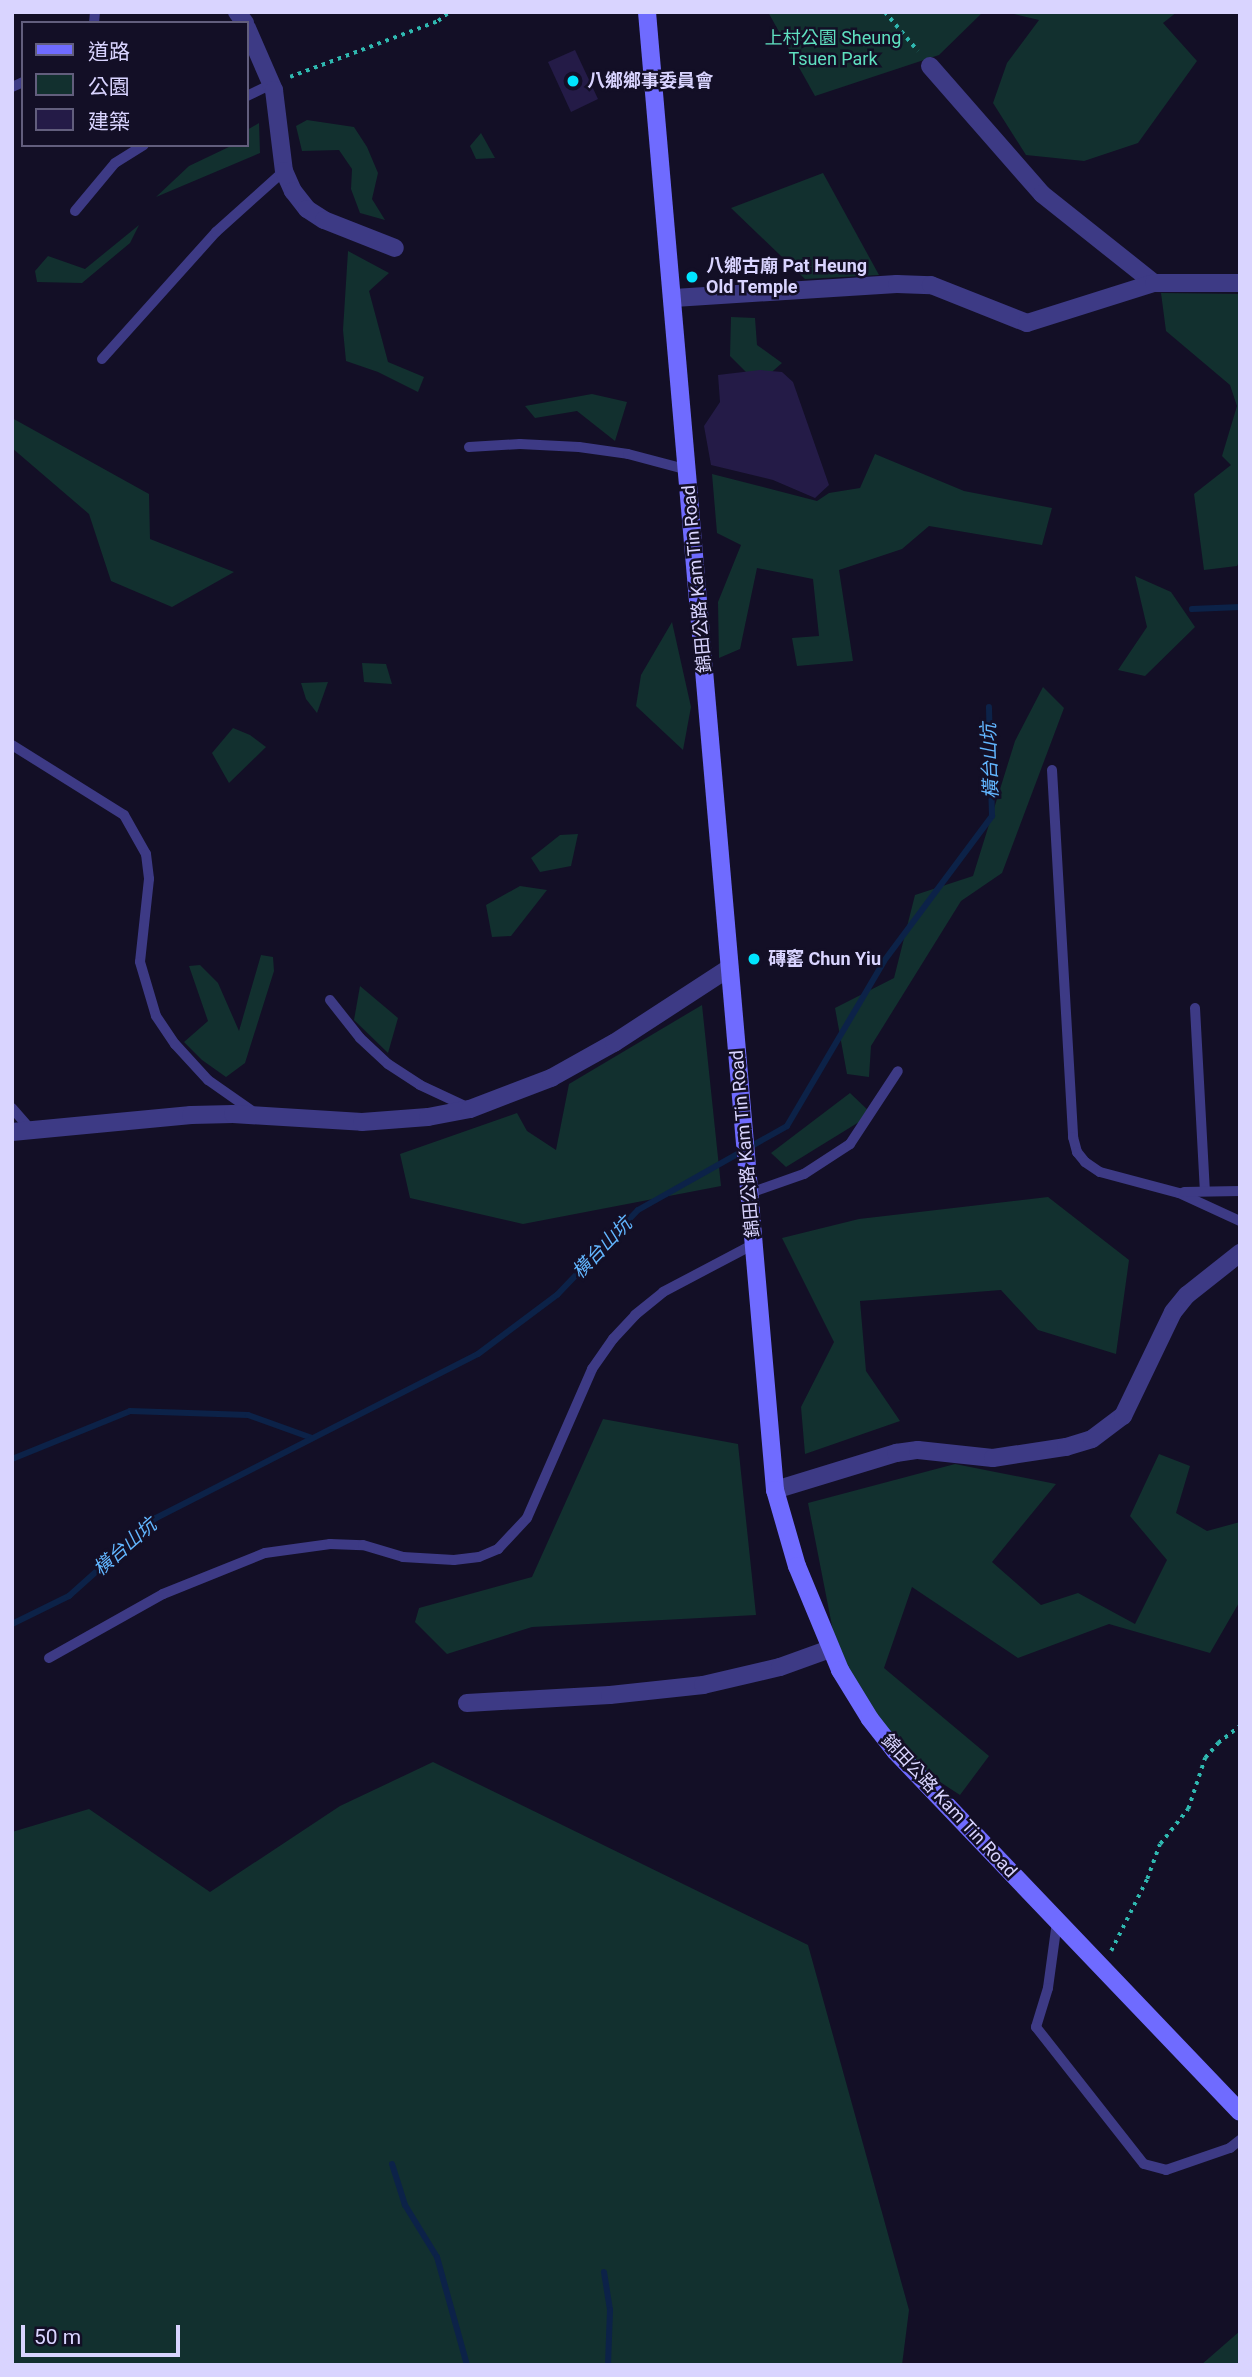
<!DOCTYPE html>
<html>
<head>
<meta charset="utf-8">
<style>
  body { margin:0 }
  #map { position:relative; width:1252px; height:2377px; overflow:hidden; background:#130f26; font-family:Roboto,"Noto Sans TC",sans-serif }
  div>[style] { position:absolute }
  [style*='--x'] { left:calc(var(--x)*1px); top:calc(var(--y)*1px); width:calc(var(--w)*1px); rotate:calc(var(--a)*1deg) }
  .green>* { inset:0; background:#12302f }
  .stream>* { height:6px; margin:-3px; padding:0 3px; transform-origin:3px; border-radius:3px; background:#0c2248 }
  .building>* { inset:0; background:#241b47 }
  .path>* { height:3.5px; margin-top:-1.75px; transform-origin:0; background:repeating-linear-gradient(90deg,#2fb8b0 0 3.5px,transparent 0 8.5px) }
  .lane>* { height:10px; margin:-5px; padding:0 5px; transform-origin:5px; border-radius:5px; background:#3d3a85 }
  .street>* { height:18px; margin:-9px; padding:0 9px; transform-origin:9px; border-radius:9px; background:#3d3a85 }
  .secondary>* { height:18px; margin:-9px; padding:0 9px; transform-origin:9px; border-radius:9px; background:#6f6bff }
  .dots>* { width:19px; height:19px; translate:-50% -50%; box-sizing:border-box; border:4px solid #130f26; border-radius:50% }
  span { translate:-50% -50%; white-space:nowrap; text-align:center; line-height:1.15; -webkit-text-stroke:5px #130f26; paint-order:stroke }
  .park-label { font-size:18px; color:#5fe0c0 }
  .poi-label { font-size:18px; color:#d9d4ff; font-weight:700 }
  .left { translate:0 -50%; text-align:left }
  .street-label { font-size:18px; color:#d9d4ff }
  .water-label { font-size:19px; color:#62b6ff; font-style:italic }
  .frame { position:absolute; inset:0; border:14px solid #d9d4ff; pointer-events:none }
  .legend { position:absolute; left:21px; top:21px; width:228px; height:126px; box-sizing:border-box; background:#130f26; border:2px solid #625e7d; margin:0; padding:9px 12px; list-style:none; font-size:21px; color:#d9d4ff }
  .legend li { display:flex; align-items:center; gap:14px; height:35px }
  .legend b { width:35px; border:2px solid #625e7d }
  .scale { position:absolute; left:21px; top:2325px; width:159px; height:32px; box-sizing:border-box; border:4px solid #d9d4ff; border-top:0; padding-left:9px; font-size:21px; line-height:24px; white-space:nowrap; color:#d9d4ff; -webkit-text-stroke:5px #130f26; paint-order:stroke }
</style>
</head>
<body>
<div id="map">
  <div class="green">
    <i style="clip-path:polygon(768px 12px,983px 12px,939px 55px,815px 96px)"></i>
    <i style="clip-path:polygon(1006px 12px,1177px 12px,1163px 23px,1197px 61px,1138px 143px,1084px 161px,1026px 155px,993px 103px,1007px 63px,1039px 20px)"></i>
    <i style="clip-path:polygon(307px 120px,354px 127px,367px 147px,378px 173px,372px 199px,385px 220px,360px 213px,351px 189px,352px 169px,339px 150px,302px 151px,296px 126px)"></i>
    <i style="clip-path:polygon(259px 123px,260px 153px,156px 197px,189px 166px,233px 145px,247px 145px,247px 130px)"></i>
    <i style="clip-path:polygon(481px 133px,495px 158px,476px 159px,470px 146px)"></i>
    <i style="clip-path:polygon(823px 173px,879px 275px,805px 279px,731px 208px)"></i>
    <i style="clip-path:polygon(139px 225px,130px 243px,82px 283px,37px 282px,35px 271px,48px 256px,85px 269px)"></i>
    <i style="clip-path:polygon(348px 251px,389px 273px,369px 291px,388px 362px,424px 377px,418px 392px,378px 372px,346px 361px,343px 330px)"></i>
    <i style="clip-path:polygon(1161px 293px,1240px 294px,1240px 560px,1237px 566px,1204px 570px,1194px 494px,1231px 465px,1222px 456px,1237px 406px,1230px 385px,1166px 331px)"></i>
    <i style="clip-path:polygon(731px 317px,755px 318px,757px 345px,782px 363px,758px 384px,730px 356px)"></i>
    <i style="clip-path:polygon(592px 394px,627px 402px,615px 441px,577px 411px,535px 418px,525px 406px)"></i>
    <i style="clip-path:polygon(12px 418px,149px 494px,150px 539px,234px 572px,172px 607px,111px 581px,89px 514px,12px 448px)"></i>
    <i style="clip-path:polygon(875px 454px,964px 491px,1052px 508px,1042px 545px,929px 526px,902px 549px,839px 570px,853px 661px,797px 666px,792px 638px,819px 636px,813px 579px,757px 568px,740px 649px,719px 658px,718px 602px,741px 545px,717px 533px,712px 474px,817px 501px,829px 493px,860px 488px)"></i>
    <i style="clip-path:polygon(1135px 576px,1171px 592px,1195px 627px,1145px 676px,1118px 670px,1147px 627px)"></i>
    <i style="clip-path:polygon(672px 622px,691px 707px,683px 750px,636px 706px,641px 675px)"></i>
    <i style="clip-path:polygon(362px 663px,386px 664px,392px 684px,364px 682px)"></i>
    <i style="clip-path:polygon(328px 682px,317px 713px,306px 699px,301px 683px)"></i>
    <i style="clip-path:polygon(1043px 687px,1064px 708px,1002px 873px,961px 901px,871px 1046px,869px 1077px,847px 1074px,835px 1008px,894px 978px,915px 895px,973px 876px,1015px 741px)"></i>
    <i style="clip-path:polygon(233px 728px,250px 735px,266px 747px,229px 783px,212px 753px)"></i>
    <i style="clip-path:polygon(578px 834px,571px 866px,540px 872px,531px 858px,560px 835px)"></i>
    <i style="clip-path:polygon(520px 886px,547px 890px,511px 936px,492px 937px,486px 905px)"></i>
    <i style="clip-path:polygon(261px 955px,273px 957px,274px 971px,245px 1063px,226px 1077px,202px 1060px,184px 1042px,208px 1021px,189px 966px,200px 965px,218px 983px,239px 1031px)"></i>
    <i style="clip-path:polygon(360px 986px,398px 1018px,388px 1053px,354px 1020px)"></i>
    <i style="clip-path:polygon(702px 1005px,721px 1186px,523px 1224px,410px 1198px,400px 1154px,517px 1113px,527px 1131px,556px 1150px,569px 1084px)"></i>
    <i style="clip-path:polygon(850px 1093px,872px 1114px,786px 1167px,771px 1153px)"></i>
    <i style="clip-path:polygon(1048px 1197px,1129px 1260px,1116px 1354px,1038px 1330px,1001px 1290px,860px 1301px,866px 1371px,900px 1421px,805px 1454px,801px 1407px,834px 1342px,782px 1238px,859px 1219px)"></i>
    <i style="clip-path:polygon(603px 1419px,738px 1444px,756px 1615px,532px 1627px,447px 1654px,415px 1622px,419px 1608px,532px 1577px)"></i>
    <i style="clip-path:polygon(1159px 1454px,1190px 1466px,1176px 1513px,1207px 1531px,1240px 1522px,1240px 1601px,1210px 1653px,1109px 1624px,1018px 1658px,912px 1587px,884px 1668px,989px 1756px,960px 1795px,885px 1746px,834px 1636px,808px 1503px,955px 1464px,1056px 1484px,992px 1562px,1041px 1605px,1078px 1593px,1135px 1624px,1167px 1560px,1130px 1516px)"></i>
    <i style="clip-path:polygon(433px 1762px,808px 1945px,909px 2310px,902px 2365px,12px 2365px,12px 1832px,89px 1809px,210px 1892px,340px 1806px)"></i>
    <i style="clip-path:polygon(1240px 2331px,1240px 2365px,1201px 2365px)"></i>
  </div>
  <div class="stream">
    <i style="--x:1192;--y:609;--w:48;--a:-2.4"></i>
    <i style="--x:12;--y:1459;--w:127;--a:-22.1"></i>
    <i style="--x:130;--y:1411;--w:118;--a:1.9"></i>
    <i style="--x:248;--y:1415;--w:68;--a:19.8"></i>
    <i style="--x:12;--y:1624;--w:64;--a:-26.2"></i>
    <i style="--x:69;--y:1596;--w:117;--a:-41.9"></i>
    <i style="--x:156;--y:1518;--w:361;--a:-27"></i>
    <i style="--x:478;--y:1354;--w:99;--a:-36.8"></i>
    <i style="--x:557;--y:1295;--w:117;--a:-46.4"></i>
    <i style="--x:638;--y:1210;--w:171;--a:-29.4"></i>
    <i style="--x:787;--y:1126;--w:191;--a:-59.5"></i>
    <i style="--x:884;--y:961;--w:181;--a:-53.3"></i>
    <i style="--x:992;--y:816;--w:109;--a:-91.6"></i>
    <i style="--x:392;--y:2164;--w:43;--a:72.4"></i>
    <i style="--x:405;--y:2205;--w:61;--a:58.4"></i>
    <i style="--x:437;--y:2257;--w:112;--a:74.5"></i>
    <i style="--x:604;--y:2272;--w:38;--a:81"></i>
    <i style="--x:610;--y:2310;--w:55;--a:92.1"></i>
  </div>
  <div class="building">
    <i style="clip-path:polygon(575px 50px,598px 99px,571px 112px,548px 62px)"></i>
    <i style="clip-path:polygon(760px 370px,782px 372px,793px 382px,829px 485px,815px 498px,773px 480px,711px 465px,704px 426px,720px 402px,718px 375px)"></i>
  </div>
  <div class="path">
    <i style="--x:885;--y:12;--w:51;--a:49.8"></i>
    <i style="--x:290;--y:77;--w:158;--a:-20.7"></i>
    <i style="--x:438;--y:21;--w:14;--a:-39"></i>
    <i style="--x:1111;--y:1951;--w:80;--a:-63.4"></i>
    <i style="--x:1147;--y:1879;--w:37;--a:-70"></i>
    <i style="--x:1160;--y:1844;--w:45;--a:-51.3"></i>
    <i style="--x:1188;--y:1809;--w:54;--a:-71.6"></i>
    <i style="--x:1205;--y:1758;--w:20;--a:-49"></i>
    <i style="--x:1218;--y:1743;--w:28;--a:-38"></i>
  </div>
  <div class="lane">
    <i style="--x:94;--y:23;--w:11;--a:-85"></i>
    <i style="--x:12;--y:87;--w:12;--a:-24"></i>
    <i style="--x:247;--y:96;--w:28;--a:-26"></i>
    <i style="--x:75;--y:211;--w:62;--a:-50.2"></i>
    <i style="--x:115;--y:163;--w:34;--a:-32"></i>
    <i style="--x:102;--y:359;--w:171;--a:-48.1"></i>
    <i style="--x:216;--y:232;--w:91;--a:-41.9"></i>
    <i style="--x:469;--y:447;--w:51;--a:-3.4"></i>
    <i style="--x:520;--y:444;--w:59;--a:2.9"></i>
    <i style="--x:579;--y:447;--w:49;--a:8.1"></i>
    <i style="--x:628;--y:454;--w:62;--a:14.9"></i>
    <i style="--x:12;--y:745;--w:132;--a:32"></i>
    <i style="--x:124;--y:815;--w:45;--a:60.6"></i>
    <i style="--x:146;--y:854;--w:25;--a:83"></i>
    <i style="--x:149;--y:879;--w:83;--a:96.2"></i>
    <i style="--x:140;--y:962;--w:56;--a:73.5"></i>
    <i style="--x:156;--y:1016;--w:34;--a:56"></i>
    <i style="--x:175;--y:1044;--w:49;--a:47.5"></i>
    <i style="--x:208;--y:1080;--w:57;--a:35.1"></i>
    <i style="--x:1052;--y:770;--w:368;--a:86.7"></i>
    <i style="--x:1073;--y:1137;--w:16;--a:75"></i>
    <i style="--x:1077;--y:1152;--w:13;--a:51"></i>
    <i style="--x:1085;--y:1162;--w:18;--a:34"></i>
    <i style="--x:1100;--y:1172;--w:82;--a:14.9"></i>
    <i style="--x:1179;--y:1193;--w:67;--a:24.7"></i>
    <i style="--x:330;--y:1000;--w:48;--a:51.7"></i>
    <i style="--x:360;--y:1038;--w:38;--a:43"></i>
    <i style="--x:388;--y:1064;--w:38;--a:33"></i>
    <i style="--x:420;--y:1085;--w:52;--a:25.1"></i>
    <i style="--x:1195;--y:1008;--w:183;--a:86.9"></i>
    <i style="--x:12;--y:1108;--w:28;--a:49"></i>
    <i style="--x:1184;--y:1192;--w:56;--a:-1"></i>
    <i style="--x:750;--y:1193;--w:57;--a:-19.4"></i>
    <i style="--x:804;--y:1174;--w:55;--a:-33.1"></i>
    <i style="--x:850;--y:1144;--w:87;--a:-56.7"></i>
    <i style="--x:49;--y:1658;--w:131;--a:-29.3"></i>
    <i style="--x:163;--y:1594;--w:110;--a:-21.9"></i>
    <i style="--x:265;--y:1553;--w:66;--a:-7.9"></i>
    <i style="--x:330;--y:1544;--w:33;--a:2"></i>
    <i style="--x:363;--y:1545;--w:42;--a:16.7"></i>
    <i style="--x:403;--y:1557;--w:51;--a:3.4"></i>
    <i style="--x:454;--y:1560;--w:25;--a:-7"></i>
    <i style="--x:479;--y:1557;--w:21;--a:-23"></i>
    <i style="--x:498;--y:1549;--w:42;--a:-46.9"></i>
    <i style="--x:527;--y:1518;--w:163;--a:-66.4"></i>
    <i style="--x:592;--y:1369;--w:37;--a:-55"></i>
    <i style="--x:613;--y:1339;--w:33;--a:-47"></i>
    <i style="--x:635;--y:1315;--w:36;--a:-39"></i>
    <i style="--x:663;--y:1292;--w:103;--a:-27.8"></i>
    <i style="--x:1057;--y:1922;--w:67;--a:97.8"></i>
    <i style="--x:1048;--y:1988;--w:41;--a:107.1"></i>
    <i style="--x:1036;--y:2027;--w:174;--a:51.8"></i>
    <i style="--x:1144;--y:2164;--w:23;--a:15"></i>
    <i style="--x:1166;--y:2170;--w:68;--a:-19"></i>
    <i style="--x:1230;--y:2148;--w:13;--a:-39"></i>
  </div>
  <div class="street">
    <i style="--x:237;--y:12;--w:14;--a:54"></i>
    <i style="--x:247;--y:28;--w:68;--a:66.5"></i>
    <i style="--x:274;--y:90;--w:82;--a:83"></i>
    <i style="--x:284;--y:171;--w:22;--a:66"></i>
    <i style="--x:293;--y:191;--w:23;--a:52"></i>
    <i style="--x:307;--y:209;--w:20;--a:33"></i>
    <i style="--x:324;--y:220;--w:76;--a:21.5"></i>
    <i style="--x:930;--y:66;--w:170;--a:48.8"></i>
    <i style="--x:1042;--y:194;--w:143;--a:38.5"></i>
    <i style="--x:674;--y:298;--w:223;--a:-3.6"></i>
    <i style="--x:897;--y:284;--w:34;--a:2"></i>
    <i style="--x:931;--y:285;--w:103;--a:21.6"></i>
    <i style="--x:1027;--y:323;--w:133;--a:-17.5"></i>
    <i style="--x:1154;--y:283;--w:86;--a:0"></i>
    <i style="--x:12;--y:1132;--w:180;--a:-5.4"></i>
    <i style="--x:191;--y:1115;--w:42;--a:-1.4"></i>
    <i style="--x:233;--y:1114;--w:129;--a:3.5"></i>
    <i style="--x:362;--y:1122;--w:66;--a:-4.3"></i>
    <i style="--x:428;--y:1117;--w:43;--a:-10.8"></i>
    <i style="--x:470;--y:1109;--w:87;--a:-20.9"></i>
    <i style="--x:551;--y:1078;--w:72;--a:-29.1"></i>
    <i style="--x:614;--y:1043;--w:137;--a:-33.1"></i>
    <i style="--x:775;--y:1490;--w:127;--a:-17"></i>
    <i style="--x:896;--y:1453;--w:22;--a:-8"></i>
    <i style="--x:918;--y:1450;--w:75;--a:6.1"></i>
    <i style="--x:993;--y:1458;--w:74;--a:-8.6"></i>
    <i style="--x:1066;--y:1447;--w:27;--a:-17"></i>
    <i style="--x:1092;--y:1439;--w:39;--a:-37"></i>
    <i style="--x:1123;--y:1416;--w:115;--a:-64.3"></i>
    <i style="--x:1173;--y:1312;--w:22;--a:-51"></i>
    <i style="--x:1187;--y:1295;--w:68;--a:-38.4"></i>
    <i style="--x:467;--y:1703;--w:143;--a:-3.2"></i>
    <i style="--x:610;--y:1695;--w:94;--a:-6.1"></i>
    <i style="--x:703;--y:1685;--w:79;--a:-13.2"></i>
    <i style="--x:780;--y:1667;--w:53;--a:-19.8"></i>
  </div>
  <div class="secondary">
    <i style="--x:647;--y:12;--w:1484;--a:85.05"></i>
    <i style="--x:775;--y:1490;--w:79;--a:73.9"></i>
    <i style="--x:797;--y:1566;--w:113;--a:67.5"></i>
    <i style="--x:840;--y:1670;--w:57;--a:58.5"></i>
    <i style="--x:870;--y:1719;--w:41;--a:52"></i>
    <i style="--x:895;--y:1751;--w:499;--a:46.3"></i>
  </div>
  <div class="dots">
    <i style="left:573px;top:81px;background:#00e5ff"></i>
    <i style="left:692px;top:277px;background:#00e5ff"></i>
    <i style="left:754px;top:959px;background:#00e5ff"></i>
  </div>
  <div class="park-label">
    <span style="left:833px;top:49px">上村公園 Sheung<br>Tsuen Park</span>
  </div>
  <div class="poi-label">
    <span class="left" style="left:587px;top:81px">八鄉鄉事委員會</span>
    <span class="left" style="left:706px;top:277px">八鄉古廟 Pat Heung<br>Old Temple</span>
    <span class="left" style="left:768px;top:959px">磚窰 Chun Yiu</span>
  </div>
  <div class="street-label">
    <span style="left:697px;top:579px;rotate:-95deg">錦田公路 Kam Tin Road</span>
    <span style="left:745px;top:1144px;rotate:-95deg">錦田公路 Kam Tin Road</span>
    <span style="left:949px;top:1806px;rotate:47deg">錦田公路 Kam Tin Road</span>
  </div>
  <div class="water-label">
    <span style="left:990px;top:761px;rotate:-92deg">橫台山坑</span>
    <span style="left:602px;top:1248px;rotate:-46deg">橫台山坑</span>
    <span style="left:125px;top:1547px;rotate:-41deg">橫台山坑</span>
  </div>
  <div class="frame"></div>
  <ul class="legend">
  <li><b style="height:9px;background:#6f6bff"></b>道路</li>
  <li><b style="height:19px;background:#12302f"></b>公園</li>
  <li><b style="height:19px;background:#241b47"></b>建築</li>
  </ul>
  <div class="scale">50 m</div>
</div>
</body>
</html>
